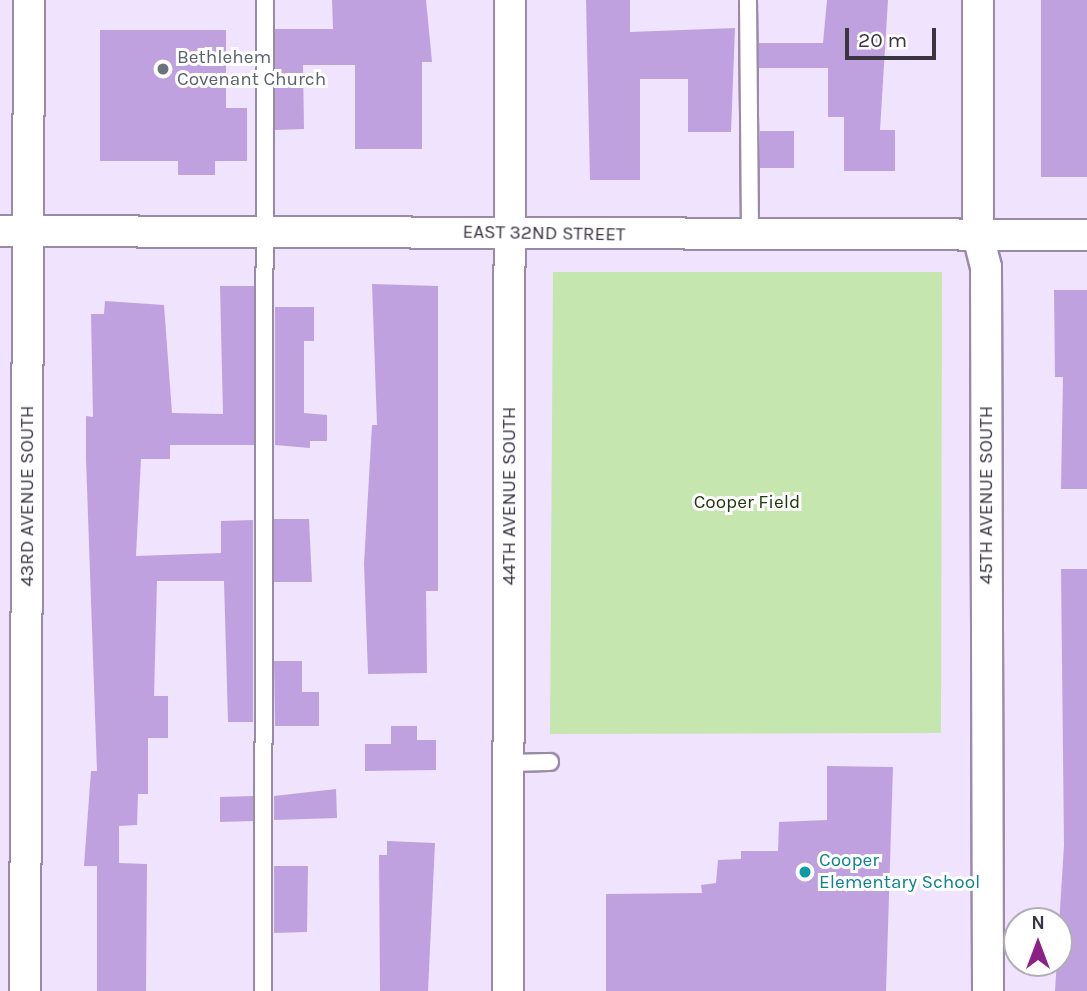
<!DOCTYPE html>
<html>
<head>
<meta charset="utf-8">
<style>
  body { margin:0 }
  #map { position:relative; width:1087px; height:991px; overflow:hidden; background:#f0e3fd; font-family:Karla,sans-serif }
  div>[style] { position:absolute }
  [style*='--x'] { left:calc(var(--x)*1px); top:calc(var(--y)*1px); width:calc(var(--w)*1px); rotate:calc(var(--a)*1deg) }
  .green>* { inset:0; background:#c5e6af }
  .building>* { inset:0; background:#c0a1df }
  .roads { filter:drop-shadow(2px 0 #998ba8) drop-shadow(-2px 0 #998ba8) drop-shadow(0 2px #998ba8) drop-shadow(0 -2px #998ba8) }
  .service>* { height:16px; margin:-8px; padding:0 8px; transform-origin:8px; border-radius:8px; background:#fff }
  .minor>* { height:30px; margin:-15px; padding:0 15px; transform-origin:15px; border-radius:15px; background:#fff }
  .dots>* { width:19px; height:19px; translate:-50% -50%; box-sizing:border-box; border:4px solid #fff; border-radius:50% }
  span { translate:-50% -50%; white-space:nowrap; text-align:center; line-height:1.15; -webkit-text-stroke:6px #fff; paint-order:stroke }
  .worship-label { font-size:19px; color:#5b616d }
  .left { translate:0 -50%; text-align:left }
  .street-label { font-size:19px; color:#3b3541 }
  .park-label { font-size:19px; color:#22390d }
  .culture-label { font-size:19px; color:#0d838f }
  .north { position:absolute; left:1003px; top:907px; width:70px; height:70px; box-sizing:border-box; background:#fff; border:2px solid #b1aeb3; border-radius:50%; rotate:0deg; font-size:19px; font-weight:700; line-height:28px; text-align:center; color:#3b3541 }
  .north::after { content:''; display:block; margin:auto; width:24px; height:32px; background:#8b2085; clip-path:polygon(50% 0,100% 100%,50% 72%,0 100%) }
  .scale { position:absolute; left:845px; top:28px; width:91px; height:32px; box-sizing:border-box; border:4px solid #3b3541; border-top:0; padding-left:9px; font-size:21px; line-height:24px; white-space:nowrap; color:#3b3541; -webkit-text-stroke:5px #fff; paint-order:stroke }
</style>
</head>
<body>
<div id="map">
  <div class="green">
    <i style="clip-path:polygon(553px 272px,942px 272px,941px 733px,550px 734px)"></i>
  </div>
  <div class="building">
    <i style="clip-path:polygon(332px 0,426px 0,432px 62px,422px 62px,422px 149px,355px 149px,355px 65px,303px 65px,304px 129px,275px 130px,275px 29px,333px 29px)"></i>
    <i style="clip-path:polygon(586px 0,630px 0,630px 32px,735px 28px,731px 132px,688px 132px,688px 79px,640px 79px,640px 180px,590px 180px)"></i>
    <i style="clip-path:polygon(827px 0,888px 0,880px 130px,895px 130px,895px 171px,844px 171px,844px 117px,828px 117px,828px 68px,759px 68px,759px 43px,823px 43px)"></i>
    <i style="clip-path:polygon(1041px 0,1087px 0,1087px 177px,1041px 177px)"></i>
    <i style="clip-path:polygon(100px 30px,226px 30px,226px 108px,247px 108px,247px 161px,215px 161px,215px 175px,178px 175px,178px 161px,100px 161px)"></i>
    <i style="clip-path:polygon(760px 131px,794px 131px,794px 168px,760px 168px)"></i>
    <i style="clip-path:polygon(372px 284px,438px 286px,438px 591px,426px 591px,427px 673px,368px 674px,364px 564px,372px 425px,377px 425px)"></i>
    <i style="clip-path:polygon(220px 286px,254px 286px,254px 445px,170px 445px,170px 459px,141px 459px,136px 556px,221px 553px,221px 521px,253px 520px,253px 722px,228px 722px,224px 581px,157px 581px,154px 696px,168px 696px,168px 738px,148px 738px,148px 794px,138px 794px,137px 825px,119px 826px,119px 863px,147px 864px,146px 991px,97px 991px,97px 866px,84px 866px,91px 771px,97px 771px,86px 459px,86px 416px,93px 417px,91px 314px,104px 314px,105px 301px,164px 305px,172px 413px,223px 414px)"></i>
    <i style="clip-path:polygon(1054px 290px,1087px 290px,1087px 489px,1061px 489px,1063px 377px,1055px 377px)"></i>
    <i style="clip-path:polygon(275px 307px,314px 307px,314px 341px,304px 341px,304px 413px,327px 415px,327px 441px,310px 441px,310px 448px,275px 445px)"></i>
    <i style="clip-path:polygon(274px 519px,309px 519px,312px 582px,274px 582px)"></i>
    <i style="clip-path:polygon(1061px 569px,1087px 569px,1087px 991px,1055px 991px,1064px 845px)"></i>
    <i style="clip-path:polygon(274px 661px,302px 661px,302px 692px,319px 692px,319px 726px,275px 726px)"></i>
    <i style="clip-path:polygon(391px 726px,417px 726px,417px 740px,436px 740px,436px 770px,365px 771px,365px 744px,391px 744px)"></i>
    <i style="clip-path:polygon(827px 766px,893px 767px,886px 991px,606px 991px,606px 894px,702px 893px,701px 885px,716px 883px,718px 860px,741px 859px,741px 851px,778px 851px,779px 822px,827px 820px)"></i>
    <i style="clip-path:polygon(336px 789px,337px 818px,274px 820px,274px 796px)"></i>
    <i style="clip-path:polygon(253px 796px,253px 821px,220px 822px,220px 797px)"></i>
    <i style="clip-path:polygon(387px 841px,435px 843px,428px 991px,380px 991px,379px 855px,387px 855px)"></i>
    <i style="clip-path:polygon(274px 866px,308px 866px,307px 932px,274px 933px)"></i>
  </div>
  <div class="roads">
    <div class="service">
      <i style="--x:748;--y:0;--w:236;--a:89.5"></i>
      <i style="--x:509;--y:763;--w:41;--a:-1.4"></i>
      <i style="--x:263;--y:991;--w:991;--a:-89.88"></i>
    </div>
    <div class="minor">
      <i style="--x:978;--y:0;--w:235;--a:90"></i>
      <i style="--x:978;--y:235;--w:33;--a:76"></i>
      <i style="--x:986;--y:267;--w:724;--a:89.84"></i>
      <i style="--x:0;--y:231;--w:1087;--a:0.21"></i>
      <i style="--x:25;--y:991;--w:991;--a:-89.77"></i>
      <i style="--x:508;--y:991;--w:991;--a:-89.88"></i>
    </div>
  </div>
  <div class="dots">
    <i style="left:163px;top:69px;background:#6b7280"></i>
    <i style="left:805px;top:872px;background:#0f9aa8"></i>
  </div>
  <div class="worship-label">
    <span class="left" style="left:177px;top:69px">Bethlehem<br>Covenant Church</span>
  </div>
  <div class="street-label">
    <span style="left:544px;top:234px;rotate:1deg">EAST 32ND STREET</span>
    <span style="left:987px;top:495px;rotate:-90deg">45TH AVENUE SOUTH</span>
    <span style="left:28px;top:496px;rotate:-90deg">43RD AVENUE SOUTH</span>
    <span style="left:510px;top:496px;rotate:-90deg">44TH AVENUE SOUTH</span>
  </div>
  <div class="park-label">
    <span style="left:747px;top:503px">Cooper Field</span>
  </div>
  <div class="culture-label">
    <span class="left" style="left:819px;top:872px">Cooper<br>Elementary School</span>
  </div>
  <div class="north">N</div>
  <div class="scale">20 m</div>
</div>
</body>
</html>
